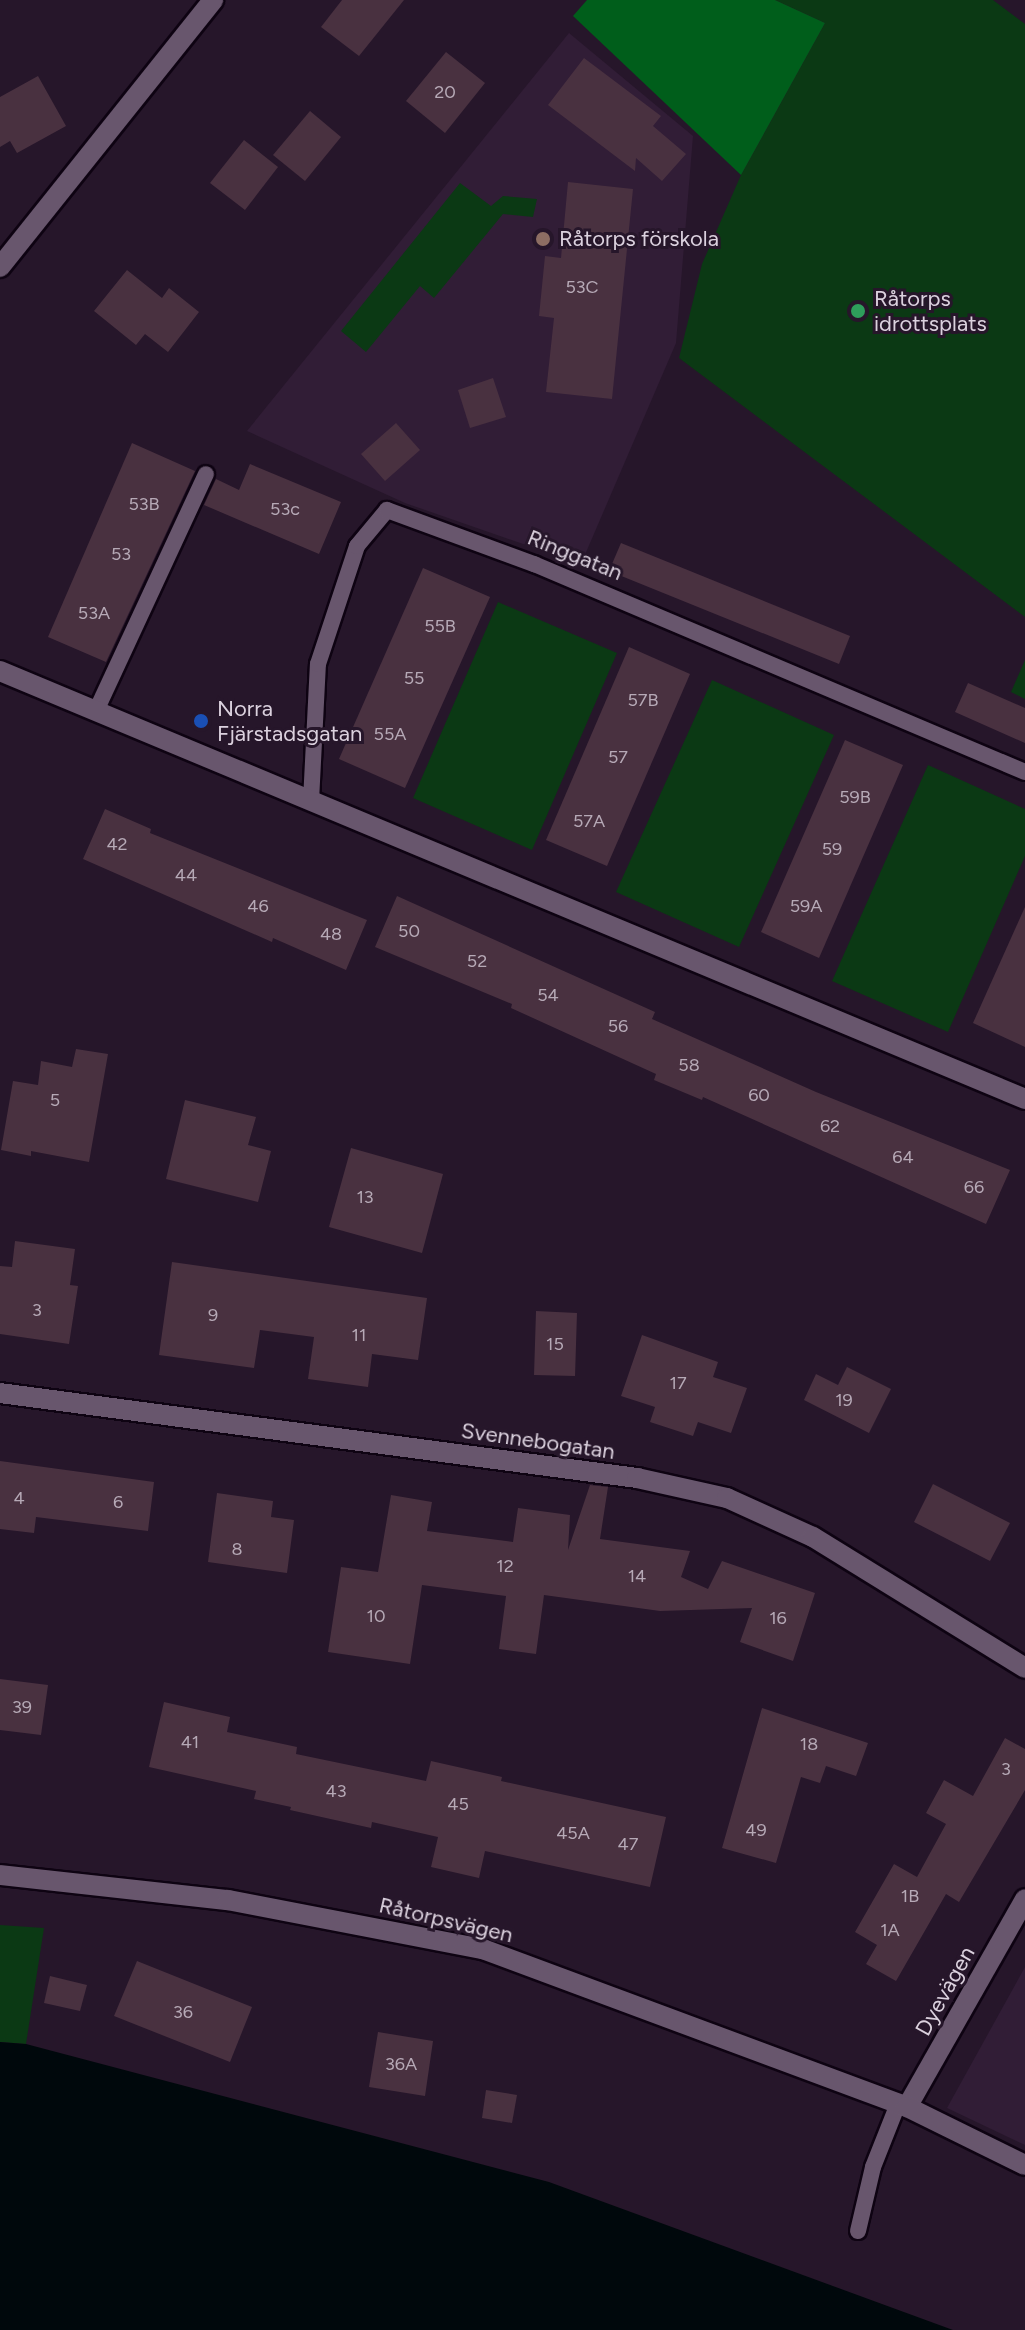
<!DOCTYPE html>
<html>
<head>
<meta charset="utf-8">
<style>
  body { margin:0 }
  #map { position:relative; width:1025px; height:2330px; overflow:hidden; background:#26162a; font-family:Figtree,sans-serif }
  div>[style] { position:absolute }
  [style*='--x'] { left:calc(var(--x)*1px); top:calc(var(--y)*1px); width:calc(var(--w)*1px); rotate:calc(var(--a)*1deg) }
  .built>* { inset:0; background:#311d36 }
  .green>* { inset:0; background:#0b3914 }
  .forest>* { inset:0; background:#005e1b }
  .water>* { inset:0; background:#00080c }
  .building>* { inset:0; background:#493140 }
  .roads { filter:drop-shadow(2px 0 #0e0312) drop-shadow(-2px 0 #0e0312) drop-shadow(0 2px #0e0312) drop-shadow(0 -2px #0e0312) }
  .lane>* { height:16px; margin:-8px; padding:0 8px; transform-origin:8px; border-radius:8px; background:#68566d }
  .street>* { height:20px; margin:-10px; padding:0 10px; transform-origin:10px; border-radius:10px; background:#68566d }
  .secondary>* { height:20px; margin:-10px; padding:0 10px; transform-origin:10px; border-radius:10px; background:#68566d }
  .dots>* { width:22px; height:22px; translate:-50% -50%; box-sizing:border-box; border:4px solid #26162a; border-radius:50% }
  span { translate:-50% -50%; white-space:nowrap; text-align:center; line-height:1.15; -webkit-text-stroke:6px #26162a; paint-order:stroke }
  .number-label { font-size:18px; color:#b6a9b6 }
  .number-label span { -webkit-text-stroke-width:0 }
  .poi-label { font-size:22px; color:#dbd1de }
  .left { translate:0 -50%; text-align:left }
  .street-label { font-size:22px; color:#dbd1de }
</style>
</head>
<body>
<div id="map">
  <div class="built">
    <i style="clip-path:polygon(569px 33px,693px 136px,676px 343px,581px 564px,405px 503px,247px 431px)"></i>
    <i style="clip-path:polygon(1025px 1967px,1025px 2145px,947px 2108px)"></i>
  </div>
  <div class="green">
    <i style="clip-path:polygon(775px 0,993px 0,1025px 24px,1025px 617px,679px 358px,702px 264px,741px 175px,825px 23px)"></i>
    <i style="clip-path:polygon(460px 183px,491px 206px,503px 196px,537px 199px,533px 217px,503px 214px,434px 298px,420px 286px,366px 352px,341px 331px)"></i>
    <i style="clip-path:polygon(498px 602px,617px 653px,532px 850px,413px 798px)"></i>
    <i style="clip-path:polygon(1025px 660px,1025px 699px,1011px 692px)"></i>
    <i style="clip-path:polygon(712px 680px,834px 735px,739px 947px,616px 892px)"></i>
    <i style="clip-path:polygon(928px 765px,1025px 809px,1025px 856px,948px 1032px,832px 981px)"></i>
    <i style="clip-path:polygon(0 1925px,44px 1928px,26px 2044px,0 2042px)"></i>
  </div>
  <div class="forest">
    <i style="clip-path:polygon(587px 0,775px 0,825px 23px,741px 175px,573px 16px)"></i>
  </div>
  <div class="water">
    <i style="clip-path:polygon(0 2042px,26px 2044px,549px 2182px,953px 2330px,0 2330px)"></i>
  </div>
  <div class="building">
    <i style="clip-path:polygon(342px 0,404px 0,359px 56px,321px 27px)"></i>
    <i style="clip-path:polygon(446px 52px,485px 83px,445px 133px,406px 101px)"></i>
    <i style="clip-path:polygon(584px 58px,661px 116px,653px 126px,686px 154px,662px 181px,636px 158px,635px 171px,548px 105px)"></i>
    <i style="clip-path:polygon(38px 76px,66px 126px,17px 153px,10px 141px,0 147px,0 97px)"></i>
    <i style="clip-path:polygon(310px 111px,341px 137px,305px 181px,273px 155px)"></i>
    <i style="clip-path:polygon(244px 140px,278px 167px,245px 210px,210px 183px)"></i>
    <i style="clip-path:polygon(568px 182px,633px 189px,612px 399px,546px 392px,554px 318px,539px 316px,545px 256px,561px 258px)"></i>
    <i style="clip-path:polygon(127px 270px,162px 298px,169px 288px,199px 312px,168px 352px,145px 334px,136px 345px,94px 311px)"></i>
    <i style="clip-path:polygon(493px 378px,506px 417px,470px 428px,458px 390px)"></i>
    <i style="clip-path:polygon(396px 423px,420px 450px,385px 481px,361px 454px)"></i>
    <i style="clip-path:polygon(132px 443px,195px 471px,106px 662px,48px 637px)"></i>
    <i style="clip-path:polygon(250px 464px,341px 502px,319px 554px,204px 505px,216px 479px,239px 490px)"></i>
    <i style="clip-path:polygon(621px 543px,850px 636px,839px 664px,609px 571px)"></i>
    <i style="clip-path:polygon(423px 568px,490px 597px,405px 788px,339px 759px)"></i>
    <i style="clip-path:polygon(629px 647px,690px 674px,607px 866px,546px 840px)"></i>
    <i style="clip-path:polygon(968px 683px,1025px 708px,1025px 743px,955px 712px)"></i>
    <i style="clip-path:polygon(845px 740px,903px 765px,819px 958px,761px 932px)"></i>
    <i style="clip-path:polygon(105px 809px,151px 829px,150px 833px,367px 920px,346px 970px,273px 938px,272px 942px,83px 859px)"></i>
    <i style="clip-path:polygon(397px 896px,655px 1012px,652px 1019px,816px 1092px,1010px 1170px,986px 1224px,703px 1097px,702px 1100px,654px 1080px,656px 1074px,511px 1008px,512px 1004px,375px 947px)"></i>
    <i style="clip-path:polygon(1025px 907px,1025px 1047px,973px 1023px)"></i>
    <i style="clip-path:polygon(76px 1049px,108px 1054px,89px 1162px,31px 1151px,31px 1156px,1px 1150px,13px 1081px,38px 1085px,41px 1061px,72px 1067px)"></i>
    <i style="clip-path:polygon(185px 1100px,256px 1117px,248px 1145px,271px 1151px,258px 1202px,166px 1179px)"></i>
    <i style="clip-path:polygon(351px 1148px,443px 1174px,422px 1253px,329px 1227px)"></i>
    <i style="clip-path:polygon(15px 1241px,75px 1249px,70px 1285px,78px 1286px,69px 1344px,0 1334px,0 1266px,12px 1267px)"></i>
    <i style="clip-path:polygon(172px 1262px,427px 1298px,418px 1360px,372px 1354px,368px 1387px,308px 1379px,314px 1337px,260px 1330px,254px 1368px,159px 1355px)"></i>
    <i style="clip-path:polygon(536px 1311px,577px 1313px,575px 1376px,534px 1375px)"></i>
    <i style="clip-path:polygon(642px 1335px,718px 1362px,713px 1377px,747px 1388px,731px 1433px,698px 1422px,693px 1436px,650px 1422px,655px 1407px,621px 1396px)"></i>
    <i style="clip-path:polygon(847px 1367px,891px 1389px,869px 1433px,804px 1400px,816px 1374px,838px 1385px)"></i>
    <i style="clip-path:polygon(0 1461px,154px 1482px,148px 1531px,36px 1517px,34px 1533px,0 1529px)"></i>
    <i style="clip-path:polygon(933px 1484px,1010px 1523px,990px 1561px,914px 1522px)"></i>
    <i style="clip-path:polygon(590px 1485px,608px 1487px,600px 1539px,690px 1551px,681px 1577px,708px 1589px,722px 1561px,815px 1593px,793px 1661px,740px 1642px,752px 1608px,660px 1611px,544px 1595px,536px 1654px,499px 1649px,506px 1596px,422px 1585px,410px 1664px,328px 1652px,341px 1567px,378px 1572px,391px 1495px,432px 1502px,427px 1531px,513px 1542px,518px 1508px,570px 1515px,568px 1550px)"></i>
    <i style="clip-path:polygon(217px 1493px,273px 1501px,271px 1517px,294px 1520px,287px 1573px,208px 1562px)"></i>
    <i style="clip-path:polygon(0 1679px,48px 1685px,41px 1735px,0 1730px)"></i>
    <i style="clip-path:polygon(164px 1702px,230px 1717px,227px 1732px,297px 1747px,296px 1754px,426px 1781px,431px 1761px,502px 1777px,501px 1781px,666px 1817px,650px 1887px,485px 1851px,479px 1878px,431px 1867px,438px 1837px,372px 1822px,371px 1828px,290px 1810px,291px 1807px,254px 1799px,256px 1791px,149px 1767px)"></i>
    <i style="clip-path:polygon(762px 1708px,868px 1743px,856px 1776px,826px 1766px,820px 1783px,801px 1777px,776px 1863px,722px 1848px)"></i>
    <i style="clip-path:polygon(1005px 1738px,1025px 1749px,1025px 1790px,959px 1902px,946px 1894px,896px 1981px,866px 1964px,877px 1945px,855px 1932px,894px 1864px,917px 1877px,946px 1824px,926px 1813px,944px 1780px,973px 1796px)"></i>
    <i style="clip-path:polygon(137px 1961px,252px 2007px,230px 2062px,114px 2016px)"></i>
    <i style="clip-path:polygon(50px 1976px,87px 1985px,80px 2011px,44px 2003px)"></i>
    <i style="clip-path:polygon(378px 2032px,433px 2041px,425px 2096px,369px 2087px)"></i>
    <i style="clip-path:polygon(486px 2090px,517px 2095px,512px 2123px,482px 2118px)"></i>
  </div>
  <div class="roads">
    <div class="lane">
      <i style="--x:96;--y:711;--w:261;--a:-65.1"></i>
      <i style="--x:311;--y:801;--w:137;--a:-87.1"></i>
      <i style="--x:318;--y:664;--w:124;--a:-71.7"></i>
      <i style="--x:357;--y:546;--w:47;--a:-50.2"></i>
      <i style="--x:387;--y:510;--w:157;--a:20.2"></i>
      <i style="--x:534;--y:564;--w:533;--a:22.96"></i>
      <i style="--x:858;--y:2231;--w:66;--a:-76.8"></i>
      <i style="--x:873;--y:2167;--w:68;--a:-68.4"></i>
    </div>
    <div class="street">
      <i style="--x:0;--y:267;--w:342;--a:-51.4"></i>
      <i style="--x:0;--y:671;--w:1111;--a:22.66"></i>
      <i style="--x:0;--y:1393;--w:643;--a:7.6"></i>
      <i style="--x:637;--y:1478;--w:92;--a:12.5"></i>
      <i style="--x:727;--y:1498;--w:94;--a:24.4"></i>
      <i style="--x:813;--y:1537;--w:249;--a:31.7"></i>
      <i style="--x:907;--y:2107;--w:239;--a:-60.4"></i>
    </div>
    <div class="secondary">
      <i style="--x:0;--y:1875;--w:229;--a:6.3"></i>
      <i style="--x:228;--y:1900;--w:260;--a:10.9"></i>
      <i style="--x:483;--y:1949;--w:452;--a:20.4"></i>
      <i style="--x:907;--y:2107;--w:131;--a:26.2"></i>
    </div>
  </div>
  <div class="dots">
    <i style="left:543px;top:239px;background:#8d6e63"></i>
    <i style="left:858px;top:311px;background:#2e9e5b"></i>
    <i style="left:201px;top:721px;background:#1a4fb4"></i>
  </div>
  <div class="number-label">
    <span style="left:445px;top:92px">20</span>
    <span style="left:582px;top:287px">53C</span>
    <span style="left:144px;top:504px">53B</span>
    <span style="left:285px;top:509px">53c</span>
    <span style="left:121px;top:554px">53</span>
    <span style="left:94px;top:613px">53A</span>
    <span style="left:440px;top:626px">55B</span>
    <span style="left:414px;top:678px">55</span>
    <span style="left:643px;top:700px">57B</span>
    <span style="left:390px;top:734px">55A</span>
    <span style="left:618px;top:757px">57</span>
    <span style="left:855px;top:797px">59B</span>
    <span style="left:589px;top:821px">57A</span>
    <span style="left:117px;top:844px">42</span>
    <span style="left:832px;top:849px">59</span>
    <span style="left:186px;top:875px">44</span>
    <span style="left:258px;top:906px">46</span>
    <span style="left:806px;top:906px">59A</span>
    <span style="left:409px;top:931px">50</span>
    <span style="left:331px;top:934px">48</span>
    <span style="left:477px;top:961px">52</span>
    <span style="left:548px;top:995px">54</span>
    <span style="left:618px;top:1026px">56</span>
    <span style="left:689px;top:1065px">58</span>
    <span style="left:759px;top:1095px">60</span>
    <span style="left:55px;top:1100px">5</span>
    <span style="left:830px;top:1126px">62</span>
    <span style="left:903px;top:1157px">64</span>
    <span style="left:974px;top:1187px">66</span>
    <span style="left:365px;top:1197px">13</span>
    <span style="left:37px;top:1310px">3</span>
    <span style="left:213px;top:1315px">9</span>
    <span style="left:359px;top:1335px">11</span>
    <span style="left:555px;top:1344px">15</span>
    <span style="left:678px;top:1383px">17</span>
    <span style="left:844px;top:1400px">19</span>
    <span style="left:19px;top:1498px">4</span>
    <span style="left:118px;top:1502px">6</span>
    <span style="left:237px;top:1549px">8</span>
    <span style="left:505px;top:1566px">12</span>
    <span style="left:637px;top:1576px">14</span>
    <span style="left:376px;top:1616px">10</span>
    <span style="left:778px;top:1618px">16</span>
    <span style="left:22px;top:1707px">39</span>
    <span style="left:190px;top:1742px">41</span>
    <span style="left:809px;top:1744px">18</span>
    <span style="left:1006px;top:1769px">3</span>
    <span style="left:336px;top:1791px">43</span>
    <span style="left:458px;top:1804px">45</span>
    <span style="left:756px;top:1830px">49</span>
    <span style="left:573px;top:1833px">45A</span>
    <span style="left:628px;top:1844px">47</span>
    <span style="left:910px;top:1896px">1B</span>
    <span style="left:890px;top:1930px">1A</span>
    <span style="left:183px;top:2012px">36</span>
    <span style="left:401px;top:2064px">36A</span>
  </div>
  <div class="poi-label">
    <span class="left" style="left:559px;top:239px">Råtorps förskola</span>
    <span class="left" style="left:874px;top:311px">Råtorps<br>idrottsplats</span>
    <span class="left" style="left:217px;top:721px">Norra<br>Fjärstadsgatan</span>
  </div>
  <div class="street-label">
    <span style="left:575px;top:555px;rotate:22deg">Ringgatan</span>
    <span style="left:538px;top:1441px;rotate:8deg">Svennebogatan</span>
    <span style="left:446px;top:1920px;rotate:13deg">Råtorpsvägen</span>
    <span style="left:945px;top:1991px;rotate:-61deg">Dyevägen</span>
  </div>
</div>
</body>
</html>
